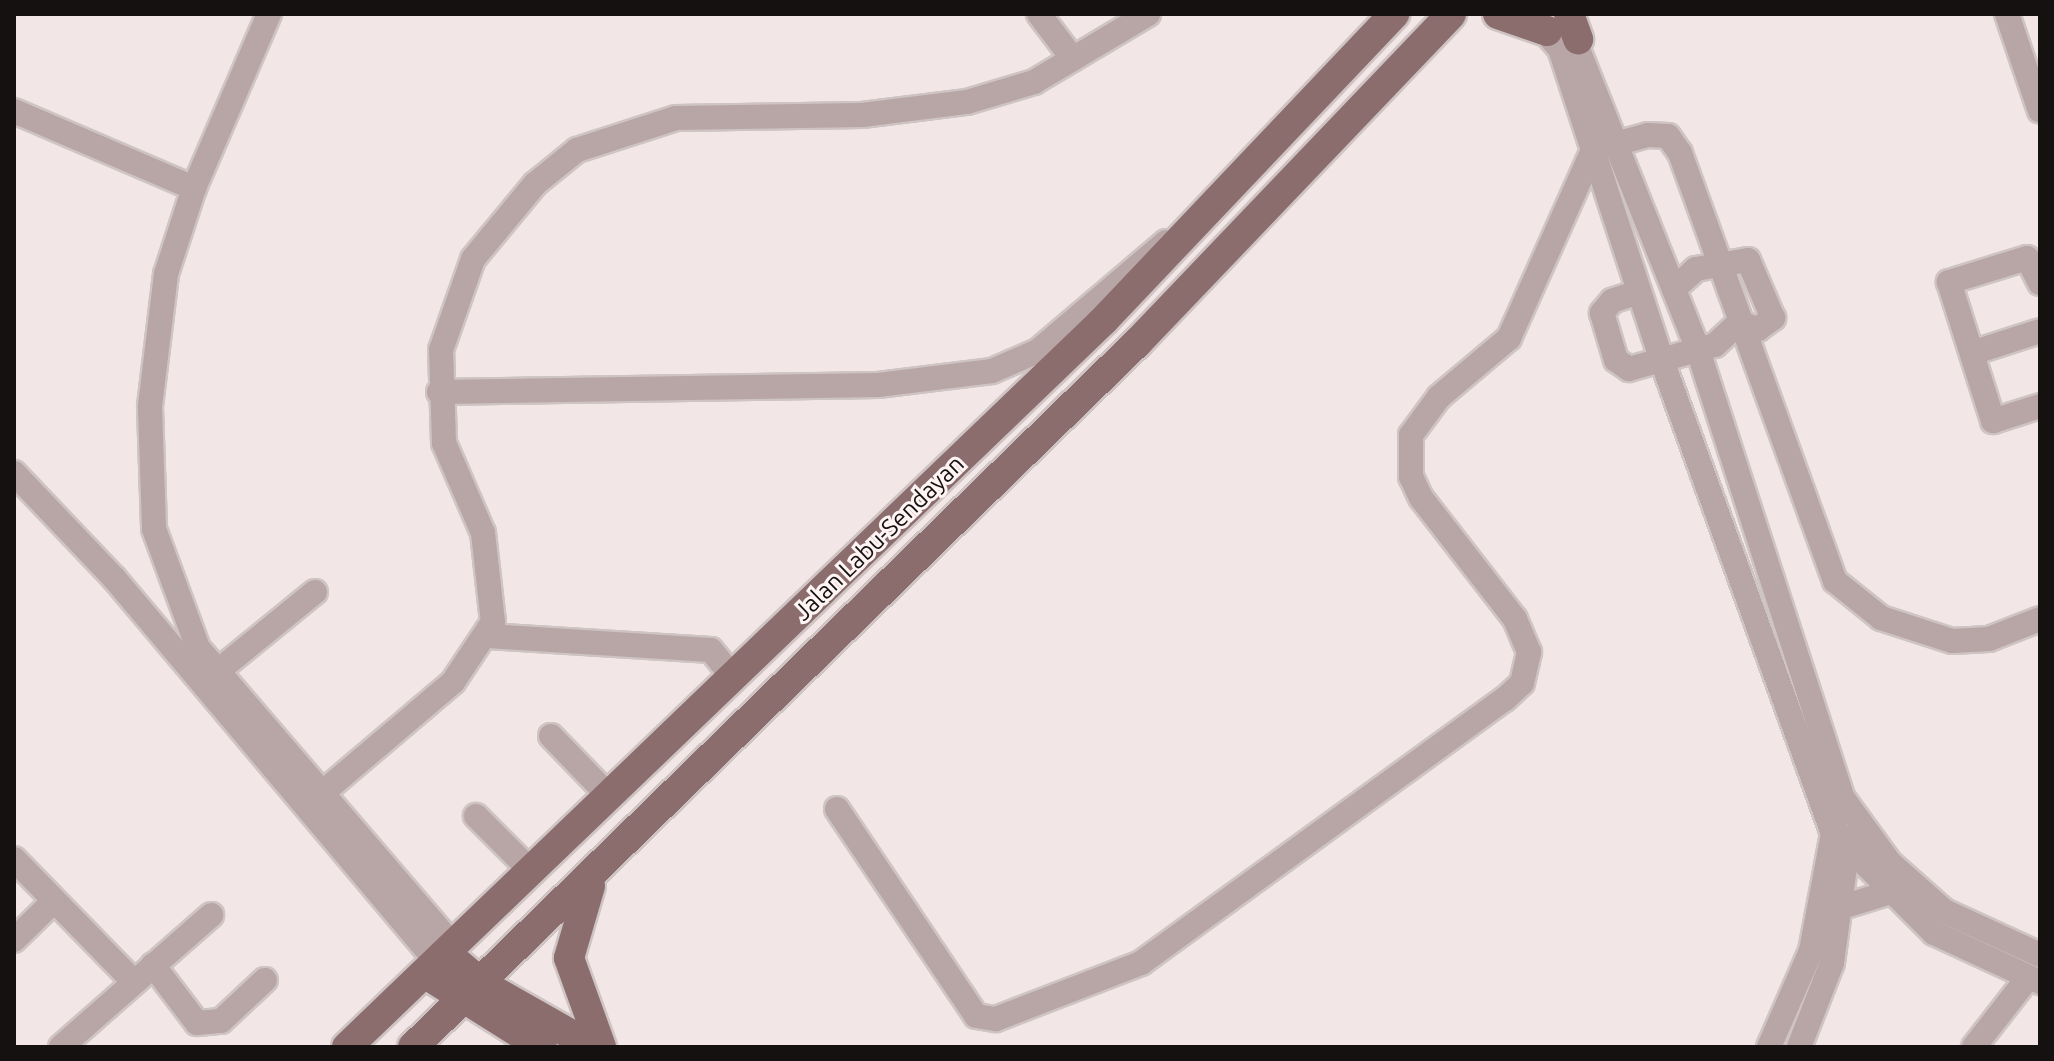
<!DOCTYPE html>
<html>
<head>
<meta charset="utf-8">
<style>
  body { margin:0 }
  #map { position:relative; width:2054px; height:1061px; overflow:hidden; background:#f3e6e6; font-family:Ubuntu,sans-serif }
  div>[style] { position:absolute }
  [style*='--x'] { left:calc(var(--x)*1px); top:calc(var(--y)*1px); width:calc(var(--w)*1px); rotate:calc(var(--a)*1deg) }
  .roads { filter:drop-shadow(2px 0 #cfc4c4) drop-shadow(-2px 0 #cfc4c4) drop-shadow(0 2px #cfc4c4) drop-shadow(0 -2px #cfc4c4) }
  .minor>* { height:24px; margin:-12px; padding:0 12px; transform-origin:12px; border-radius:12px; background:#b8a5a5 }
  .major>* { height:30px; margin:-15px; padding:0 15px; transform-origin:15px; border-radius:15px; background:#8c6d6d }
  span { translate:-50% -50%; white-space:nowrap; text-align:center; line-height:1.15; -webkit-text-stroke:6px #fef4f4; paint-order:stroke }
  .street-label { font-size:24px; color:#151111 }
  .frame { position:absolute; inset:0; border:16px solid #151111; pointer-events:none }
</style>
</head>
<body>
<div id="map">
  <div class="roads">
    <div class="minor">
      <i style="--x:269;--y:14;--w:189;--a:113.3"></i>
      <i style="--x:194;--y:188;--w:90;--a:108"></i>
      <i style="--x:166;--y:274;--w:134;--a:96.9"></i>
      <i style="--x:150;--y:407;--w:122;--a:88.1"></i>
      <i style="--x:154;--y:529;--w:127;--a:69.7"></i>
      <i style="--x:198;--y:648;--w:392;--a:49.4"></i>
      <i style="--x:1039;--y:14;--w:56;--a:52.9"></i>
      <i style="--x:2007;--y:14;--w:102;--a:71.2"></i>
      <i style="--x:1534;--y:19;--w:40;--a:49"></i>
      <i style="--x:1560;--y:49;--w:325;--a:71.9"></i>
      <i style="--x:1661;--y:358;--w:503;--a:70.12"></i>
      <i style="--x:1832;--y:831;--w:144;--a:45"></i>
      <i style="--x:1934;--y:933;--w:117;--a:24.8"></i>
      <i style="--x:1569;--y:27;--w:341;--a:68.2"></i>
      <i style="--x:1696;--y:344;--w:476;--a:72.1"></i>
      <i style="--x:1842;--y:797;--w:82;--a:54"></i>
      <i style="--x:1890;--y:863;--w:72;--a:41.6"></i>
      <i style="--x:1944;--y:911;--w:106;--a:24.6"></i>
      <i style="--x:14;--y:111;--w:196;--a:23.2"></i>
      <i style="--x:2040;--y:283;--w:28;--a:-117"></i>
      <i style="--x:2027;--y:258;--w:82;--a:162.9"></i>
      <i style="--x:1949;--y:282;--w:146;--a:72.4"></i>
      <i style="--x:1993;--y:421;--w:49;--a:-17.7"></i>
      <i style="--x:1639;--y:292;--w:28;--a:162"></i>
      <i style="--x:1612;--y:301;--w:16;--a:130"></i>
      <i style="--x:1602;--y:313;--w:49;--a:73.4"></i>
      <i style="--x:1616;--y:360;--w:16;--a:35"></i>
      <i style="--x:1629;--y:369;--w:89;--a:-15.6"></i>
      <i style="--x:1715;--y:345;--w:33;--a:-43"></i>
      <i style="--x:1739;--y:323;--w:20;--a:18"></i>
      <i style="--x:1758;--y:329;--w:19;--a:-36"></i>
      <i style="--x:1773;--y:318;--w:63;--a:-113.3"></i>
      <i style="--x:1748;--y:260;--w:53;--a:170.2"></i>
      <i style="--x:1696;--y:269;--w:30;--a:138"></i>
      <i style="--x:1972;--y:353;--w:71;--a:-17.9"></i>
      <i style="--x:439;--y:392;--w:439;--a:-0.9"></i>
      <i style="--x:878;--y:385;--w:115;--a:-7"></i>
      <i style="--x:992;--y:371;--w:50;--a:-23.5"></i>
      <i style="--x:1038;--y:351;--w:168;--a:-40.4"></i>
      <i style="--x:14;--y:473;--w:145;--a:46.4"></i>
      <i style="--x:114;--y:578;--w:502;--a:49.93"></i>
      <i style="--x:488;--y:636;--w:223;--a:3.6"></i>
      <i style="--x:711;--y:650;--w:36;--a:51"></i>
      <i style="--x:218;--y:671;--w:125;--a:-39.2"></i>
      <i style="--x:551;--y:736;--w:85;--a:46"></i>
      <i style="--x:321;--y:794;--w:173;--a:-40.3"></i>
      <i style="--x:453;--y:682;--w:72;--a:-56.3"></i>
      <i style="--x:493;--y:622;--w:90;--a:-96.4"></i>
      <i style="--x:483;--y:533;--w:98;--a:-113.4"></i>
      <i style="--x:444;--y:443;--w:93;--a:-91.8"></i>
      <i style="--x:441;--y:350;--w:96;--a:-70.6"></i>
      <i style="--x:473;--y:259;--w:97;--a:-50.4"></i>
      <i style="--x:535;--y:184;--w:54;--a:-39"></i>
      <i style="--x:577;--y:150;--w:104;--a:-17.9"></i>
      <i style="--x:676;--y:118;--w:186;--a:-0.9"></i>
      <i style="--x:862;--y:115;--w:106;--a:-7.1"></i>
      <i style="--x:967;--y:102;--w:70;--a:-16.6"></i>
      <i style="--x:1034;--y:82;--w:133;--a:-30.8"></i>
      <i style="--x:837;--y:809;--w:249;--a:56.1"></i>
      <i style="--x:976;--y:1016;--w:20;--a:9"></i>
      <i style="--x:996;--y:1019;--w:155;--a:-21.1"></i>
      <i style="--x:1141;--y:963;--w:450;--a:-36"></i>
      <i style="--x:1505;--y:699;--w:23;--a:-43"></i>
      <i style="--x:1522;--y:683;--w:32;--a:-77"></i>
      <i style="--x:1529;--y:652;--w:36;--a:-113"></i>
      <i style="--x:1515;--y:619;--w:153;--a:-127.8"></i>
      <i style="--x:1421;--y:498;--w:23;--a:-115"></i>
      <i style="--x:1411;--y:477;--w:42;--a:-90"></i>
      <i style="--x:1411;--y:435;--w:47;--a:-53.6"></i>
      <i style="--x:1439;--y:397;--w:92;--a:-40.1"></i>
      <i style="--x:1509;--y:338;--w:206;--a:-65.9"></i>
      <i style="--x:1593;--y:150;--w:57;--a:-15.3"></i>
      <i style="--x:1648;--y:135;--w:20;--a:3"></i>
      <i style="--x:1668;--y:136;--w:21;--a:55"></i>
      <i style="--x:1680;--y:153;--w:455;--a:70.1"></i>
      <i style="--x:1835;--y:581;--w:59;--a:38.8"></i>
      <i style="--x:1881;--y:618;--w:75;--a:17.9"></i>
      <i style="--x:1952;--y:641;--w:37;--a:-3"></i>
      <i style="--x:1989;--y:639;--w:55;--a:-21.4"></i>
      <i style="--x:476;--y:816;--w:78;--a:45"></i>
      <i style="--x:14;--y:859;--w:172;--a:45.7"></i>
      <i style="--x:1842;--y:907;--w:54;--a:-17.1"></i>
      <i style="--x:14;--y:940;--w:54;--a:-44.3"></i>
      <i style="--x:153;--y:965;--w:73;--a:52.8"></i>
      <i style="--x:197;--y:1023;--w:24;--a:-5"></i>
      <i style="--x:221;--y:1021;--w:60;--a:-43"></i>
      <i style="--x:61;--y:1047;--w:200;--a:-41.3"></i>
      <i style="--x:1769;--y:1047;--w:105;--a:-66.4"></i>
      <i style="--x:1811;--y:951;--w:135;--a:-79.4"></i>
      <i style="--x:1799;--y:1047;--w:90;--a:-68.6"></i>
      <i style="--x:1832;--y:963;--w:127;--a:-82.3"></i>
      <i style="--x:1974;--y:1047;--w:86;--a:-52.1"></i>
    </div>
    <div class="major">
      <i style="--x:1498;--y:14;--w:52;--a:19.1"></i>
      <i style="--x:1569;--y:14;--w:27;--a:70"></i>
      <i style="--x:590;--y:886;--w:75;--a:106.3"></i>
      <i style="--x:569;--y:958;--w:95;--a:70.2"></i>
      <i style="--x:446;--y:953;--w:48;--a:40.7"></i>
      <i style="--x:482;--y:984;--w:128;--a:29.6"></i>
      <i style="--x:426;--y:974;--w:137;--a:32.2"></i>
      <i style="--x:347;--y:1047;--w:1050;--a:-43.84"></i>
      <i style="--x:1104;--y:320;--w:422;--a:-46.5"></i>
      <i style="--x:413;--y:1047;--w:1011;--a:-44.2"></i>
      <i style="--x:1138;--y:342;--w:453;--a:-46.3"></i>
    </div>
  </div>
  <div class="street-label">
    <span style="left:879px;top:538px;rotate:-44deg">Jalan Labu-Sendayan</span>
  </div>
  <div class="frame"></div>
</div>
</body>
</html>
